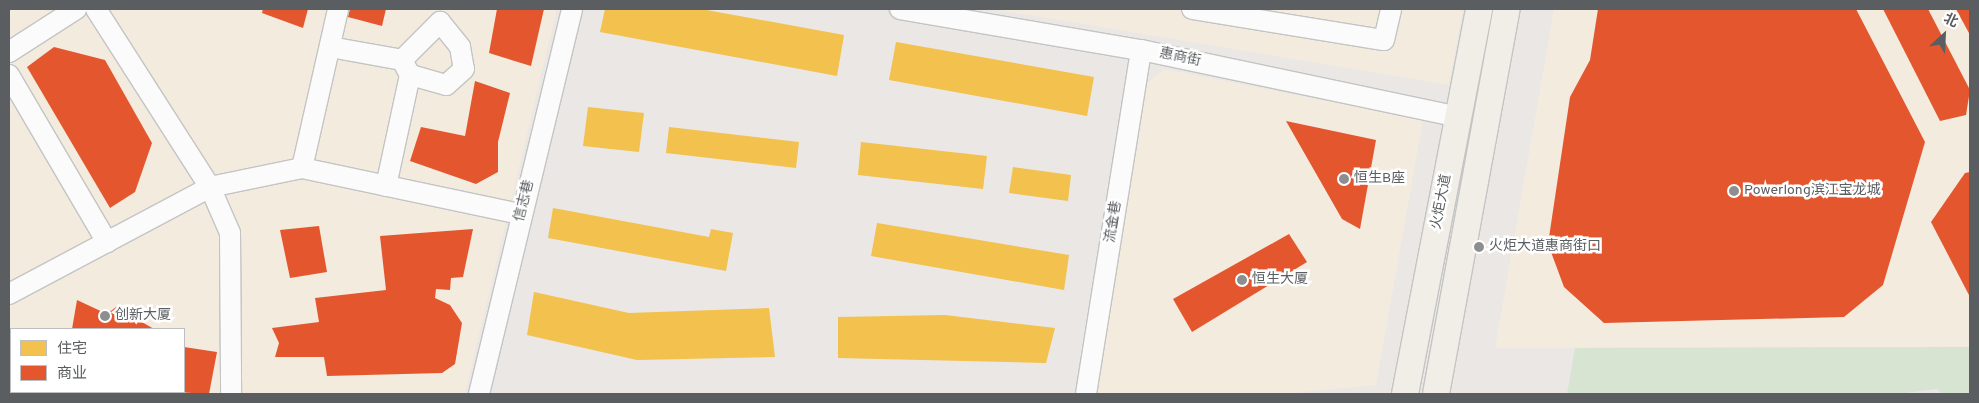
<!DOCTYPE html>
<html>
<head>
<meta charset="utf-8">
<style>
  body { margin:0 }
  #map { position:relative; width:1979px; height:403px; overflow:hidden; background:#eae7e4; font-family:Overpass,"Noto Sans SC",sans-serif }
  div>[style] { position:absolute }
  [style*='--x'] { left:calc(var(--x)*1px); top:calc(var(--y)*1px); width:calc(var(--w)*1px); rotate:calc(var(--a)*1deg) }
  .commercial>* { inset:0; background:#f2ebde }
  .green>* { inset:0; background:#d6e4d1 }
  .homes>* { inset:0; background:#f2c14e }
  .shops>* { inset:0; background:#e4572e }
  .roads { filter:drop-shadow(1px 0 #c4c4c4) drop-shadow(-1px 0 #c4c4c4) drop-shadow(0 1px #c4c4c4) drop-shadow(0 -1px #c4c4c4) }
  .minor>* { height:20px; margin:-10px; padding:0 10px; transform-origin:10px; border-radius:10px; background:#fcfbfb }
  .major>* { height:26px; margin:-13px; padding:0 13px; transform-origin:13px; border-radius:13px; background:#f1eee7 }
  .dots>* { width:14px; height:14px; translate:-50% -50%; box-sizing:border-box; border:2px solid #fff; border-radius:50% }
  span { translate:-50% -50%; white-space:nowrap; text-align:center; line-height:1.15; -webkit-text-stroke:5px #fff; paint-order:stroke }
  .street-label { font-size:14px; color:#5b5e61 }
  .poi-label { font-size:14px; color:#5b5e61 }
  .left { translate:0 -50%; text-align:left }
  .frame { position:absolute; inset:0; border:10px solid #5b5e61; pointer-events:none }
  .legend { position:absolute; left:10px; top:328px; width:175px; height:65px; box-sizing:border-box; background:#fff; border:1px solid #bdbfc0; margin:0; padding:6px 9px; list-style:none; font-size:15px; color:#5b5e61 }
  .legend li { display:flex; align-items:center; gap:10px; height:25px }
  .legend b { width:25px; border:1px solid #bdbfc0 }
  .north { position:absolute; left:1919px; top:10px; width:50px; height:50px; -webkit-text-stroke:4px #fff; paint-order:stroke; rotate:25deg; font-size:14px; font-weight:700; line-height:20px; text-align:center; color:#5b5e61 }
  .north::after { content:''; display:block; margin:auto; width:18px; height:22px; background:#5b5e61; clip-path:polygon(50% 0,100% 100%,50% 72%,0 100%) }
</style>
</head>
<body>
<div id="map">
  <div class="commercial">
    <i style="clip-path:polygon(evenodd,9px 9px,557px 9px,465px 394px,9px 394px,9px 9px,11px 329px,184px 329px,184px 392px,11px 392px,11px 329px)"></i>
    <i style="clip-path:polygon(992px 9px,1463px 9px,1449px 85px)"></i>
    <i style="clip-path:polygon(1554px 9px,1970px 9px,1970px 347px,1495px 348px)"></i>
    <i style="clip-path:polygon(1164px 69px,1423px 120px,1376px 385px,1283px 394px,1097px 394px,1146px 84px)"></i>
  </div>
  <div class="green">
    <i style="clip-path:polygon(1970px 347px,1970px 394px,1943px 394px,1937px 389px,1897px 394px,1567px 394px,1575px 348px)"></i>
  </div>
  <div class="homes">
    <i style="clip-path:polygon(605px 9px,701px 9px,844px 35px,837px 76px,600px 32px)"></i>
    <i style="clip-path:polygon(896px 42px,1094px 77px,1087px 116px,889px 80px)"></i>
    <i style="clip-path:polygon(588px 107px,644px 113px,639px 152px,583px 146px)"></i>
    <i style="clip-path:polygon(669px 127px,799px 142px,796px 168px,666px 153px)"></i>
    <i style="clip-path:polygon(861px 142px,987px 156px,983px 189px,858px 175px)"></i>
    <i style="clip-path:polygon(1013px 167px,1071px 175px,1068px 201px,1009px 193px)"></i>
    <i style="clip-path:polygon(553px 208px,709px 237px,711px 229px,733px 233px,726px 271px,548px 238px)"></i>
    <i style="clip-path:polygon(877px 223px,1069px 255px,1064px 290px,871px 256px)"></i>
    <i style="clip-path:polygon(534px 292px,629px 313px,769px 308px,775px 357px,637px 360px,527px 335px)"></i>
    <i style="clip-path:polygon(945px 315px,1055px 328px,1046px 363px,838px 358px,838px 317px)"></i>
  </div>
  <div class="shops">
    <i style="clip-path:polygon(263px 9px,308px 9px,303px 28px,262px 13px)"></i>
    <i style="clip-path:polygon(350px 9px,386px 9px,382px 26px,348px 17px)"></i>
    <i style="clip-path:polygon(497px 9px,544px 9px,531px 66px,489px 53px)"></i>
    <i style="clip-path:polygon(1598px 9px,1856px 9px,1925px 142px,1883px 285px,1844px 317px,1604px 323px,1564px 287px,1548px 244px,1570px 97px,1590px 60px)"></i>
    <i style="clip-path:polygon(1883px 9px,1928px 9px,1970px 90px,1966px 115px,1940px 121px)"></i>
    <i style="clip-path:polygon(1956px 9px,1970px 9px,1970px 35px)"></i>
    <i style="clip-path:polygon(54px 47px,105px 60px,152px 143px,135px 192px,110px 208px,27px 67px)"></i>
    <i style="clip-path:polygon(475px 81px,510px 93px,498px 142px,498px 172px,476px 184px,410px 161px,421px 127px,465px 136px)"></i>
    <i style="clip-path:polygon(1286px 121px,1376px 140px,1360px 229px,1342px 219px)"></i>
    <i style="clip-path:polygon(1970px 172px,1970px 297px,1931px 222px,1965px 173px)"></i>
    <i style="clip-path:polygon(319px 226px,327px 272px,290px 278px,280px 230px)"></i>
    <i style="clip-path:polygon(473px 229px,463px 277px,451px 278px,450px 290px,436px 289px,435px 298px,450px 305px,462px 323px,455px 364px,442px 373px,327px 376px,324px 357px,275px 357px,279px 343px,272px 328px,319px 322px,315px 298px,386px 290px,380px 236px)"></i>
    <i style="clip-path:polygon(1289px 234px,1307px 262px,1192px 332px,1173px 299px)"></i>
    <i style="clip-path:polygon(77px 300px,107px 314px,116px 307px,154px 329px,72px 329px)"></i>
    <i style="clip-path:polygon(184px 347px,217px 352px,209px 394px,175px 392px,184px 392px)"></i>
  </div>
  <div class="roads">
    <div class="minor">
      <i style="--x:96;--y:9;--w:211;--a:57.4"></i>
      <i style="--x:210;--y:187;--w:50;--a:66.5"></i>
      <i style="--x:230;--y:233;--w:161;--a:89.6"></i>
      <i style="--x:900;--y:9;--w:244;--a:9.7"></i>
      <i style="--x:1141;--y:50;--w:325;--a:11.9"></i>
      <i style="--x:1192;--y:9;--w:194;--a:9.2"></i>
      <i style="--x:1384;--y:40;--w:32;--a:-77"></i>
      <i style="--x:330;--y:47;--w:73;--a:10.2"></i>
      <i style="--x:402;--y:60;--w:54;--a:-45"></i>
      <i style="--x:440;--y:22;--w:32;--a:51"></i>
      <i style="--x:460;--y:47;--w:22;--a:80"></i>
      <i style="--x:464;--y:69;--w:24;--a:138"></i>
      <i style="--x:446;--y:85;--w:37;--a:-164"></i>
      <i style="--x:410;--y:75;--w:17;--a:-118"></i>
      <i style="--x:9;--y:52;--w:80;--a:-32.7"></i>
      <i style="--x:9;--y:75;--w:194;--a:59.6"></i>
      <i style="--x:302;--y:168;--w:163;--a:-77.2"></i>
      <i style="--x:386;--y:186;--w:114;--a:-77.8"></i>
      <i style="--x:9;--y:294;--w:228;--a:-28"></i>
      <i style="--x:210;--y:187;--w:94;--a:-11.7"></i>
      <i style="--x:302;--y:168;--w:224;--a:11.9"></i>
      <i style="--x:479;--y:394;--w:396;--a:-76.4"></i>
      <i style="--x:1086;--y:394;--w:348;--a:-80.9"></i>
    </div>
    <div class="major">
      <i style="--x:1405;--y:394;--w:392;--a:-79.1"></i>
      <i style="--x:1436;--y:394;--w:391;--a:-79.6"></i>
    </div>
  </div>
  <div class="dots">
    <i style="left:1344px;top:179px;background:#8d8e8f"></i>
    <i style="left:1734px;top:191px;background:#8d8e8f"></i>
    <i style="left:1479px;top:247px;background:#8d8e8f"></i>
    <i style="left:1242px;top:280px;background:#8d8e8f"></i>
    <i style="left:105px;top:316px;background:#8d8e8f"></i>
  </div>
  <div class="street-label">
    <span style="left:1180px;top:58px;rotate:12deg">惠商街</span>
    <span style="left:525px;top:201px;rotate:-76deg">信志巷</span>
    <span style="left:1442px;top:202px;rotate:-79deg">火炬大道</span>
    <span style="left:1114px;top:222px;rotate:-81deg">流金巷</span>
  </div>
  <div class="poi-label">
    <span class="left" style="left:1354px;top:179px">恒生B座</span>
    <span class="left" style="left:1744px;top:191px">Powerlong滨江宝龙城</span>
    <span class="left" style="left:1489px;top:247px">火炬大道惠商街口</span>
    <span class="left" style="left:1252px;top:280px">恒生大厦</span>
    <span class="left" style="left:115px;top:316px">创新大厦</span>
  </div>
  <div class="frame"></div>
  <ul class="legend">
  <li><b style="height:14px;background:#f2c14e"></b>住宅</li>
  <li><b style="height:14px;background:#e4572e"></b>商业</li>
  </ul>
  <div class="north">北</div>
</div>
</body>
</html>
